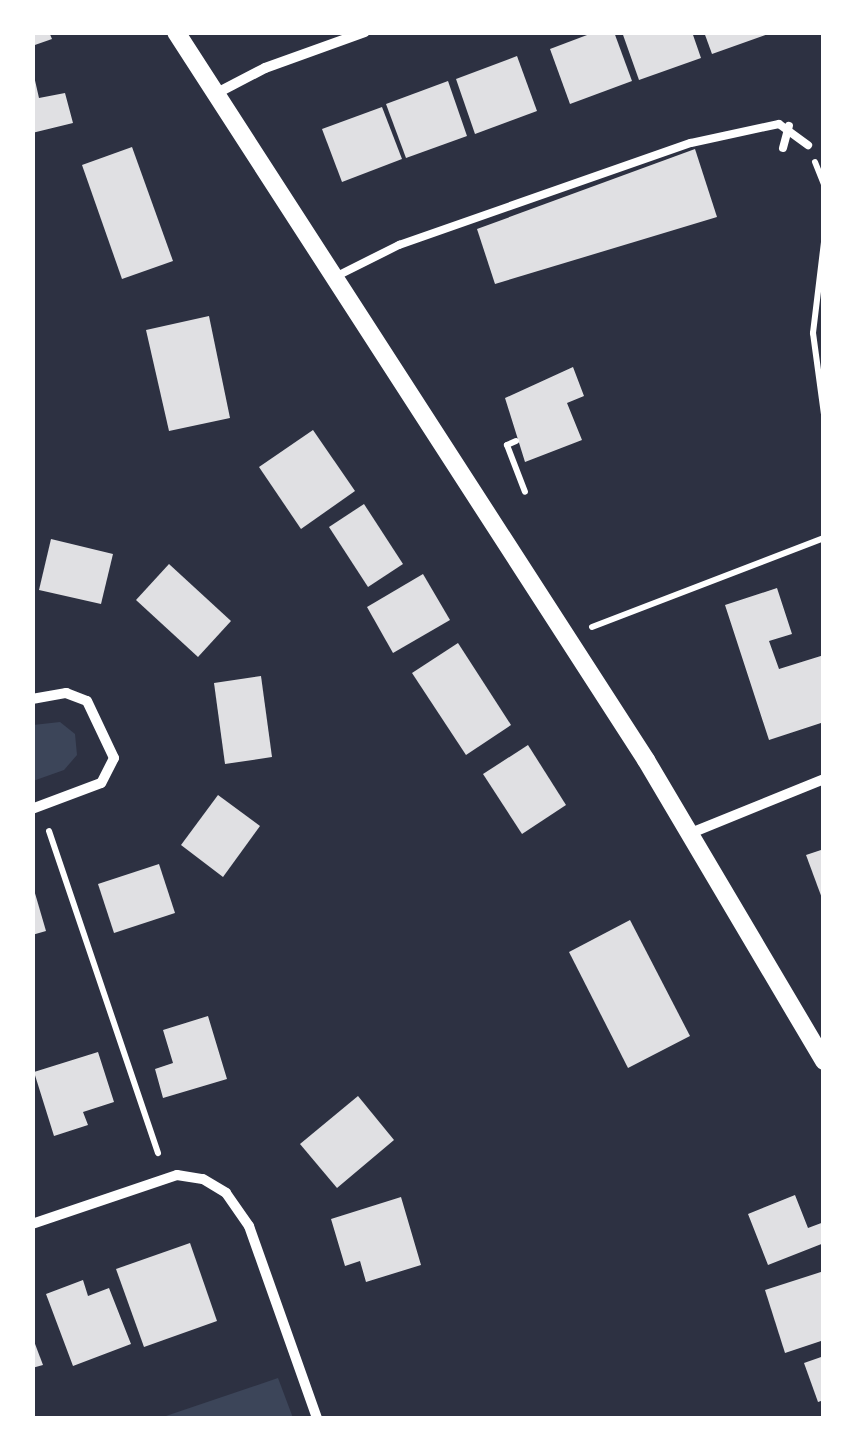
<!DOCTYPE html>
<html>
<head>
<meta charset="utf-8">
<style>
  body { margin:0 }
  #map { position:relative; width:856px; height:1451px; overflow:hidden; background:#2d3142; font-family:"Zilla Slab",serif }
  div>[style] { position:absolute }
  [style*='--x'] { left:calc(var(--x)*1px); top:calc(var(--y)*1px); width:calc(var(--w)*1px); rotate:calc(var(--a)*1deg) }
  .green>* { inset:0; background:#3c4559 }
  .building>* { inset:0; background:#e0e0e3 }
  .path>* { height:6px; margin:-3px; padding:0 3px; transform-origin:3px; border-radius:3px; background:#fff }
  .service>* { height:8px; margin:-4px; padding:0 4px; transform-origin:4px; border-radius:4px; background:#fff }
  .minor>* { height:10px; margin:-5px; padding:0 5px; transform-origin:5px; border-radius:5px; background:#fff }
  .tertiary>* { height:18px; margin:-9px; padding:0 9px; transform-origin:9px; border-radius:9px; background:#fff }
  span { translate:-50% -50%; white-space:nowrap; text-align:center; line-height:1.15; -webkit-text-stroke:9px #fff; paint-order:stroke }
  .frame { position:absolute; inset:0; border:35px solid #fff; pointer-events:none }
</style>
</head>
<body>
<div id="map">
  <div class="green">
    <i style="clip-path:polygon(60px 722px,75px 734px,77px 755px,64px 770px,33px 781px,33px 725px)"></i>
    <i style="clip-path:polygon(278px 1378px,293px 1418px,160px 1418px)"></i>
  </div>
  <div class="building">
    <i style="clip-path:polygon(32px 32px,49px 32px,52px 39px,32px 46px)"></i>
    <i style="clip-path:polygon(595px 32px,614px 32px,632px 81px,570px 104px,550px 49px)"></i>
    <i style="clip-path:polygon(622px 32px,692px 32px,701px 58px,639px 80px)"></i>
    <i style="clip-path:polygon(704px 32px,771px 32px,771px 33px,712px 54px)"></i>
    <i style="clip-path:polygon(517px 56px,537px 111px,475px 134px,456px 79px)"></i>
    <i style="clip-path:polygon(34px 76px,39px 98px,65px 93px,73px 123px,32px 133px)"></i>
    <i style="clip-path:polygon(448px 81px,467px 136px,406px 158px,386px 104px)"></i>
    <i style="clip-path:polygon(382px 107px,402px 159px,342px 182px,322px 129px)"></i>
    <i style="clip-path:polygon(132px 147px,173px 261px,122px 279px,82px 165px)"></i>
    <i style="clip-path:polygon(695px 149px,717px 217px,495px 284px,477px 229px)"></i>
    <i style="clip-path:polygon(209px 316px,230px 418px,169px 431px,146px 330px)"></i>
    <i style="clip-path:polygon(573px 367px,584px 396px,567px 403px,582px 440px,525px 462px,505px 398px)"></i>
    <i style="clip-path:polygon(313px 430px,355px 491px,301px 529px,259px 467px)"></i>
    <i style="clip-path:polygon(364px 504px,403px 564px,368px 587px,329px 527px)"></i>
    <i style="clip-path:polygon(51px 539px,113px 554px,101px 604px,39px 590px)"></i>
    <i style="clip-path:polygon(169px 564px,231px 621px,198px 657px,136px 600px)"></i>
    <i style="clip-path:polygon(423px 574px,450px 620px,393px 653px,367px 607px)"></i>
    <i style="clip-path:polygon(777px 588px,792px 634px,769px 641px,779px 669px,824px 655px,824px 722px,769px 740px,725px 605px)"></i>
    <i style="clip-path:polygon(458px 643px,511px 725px,466px 755px,412px 673px)"></i>
    <i style="clip-path:polygon(261px 676px,272px 757px,225px 764px,214px 683px)"></i>
    <i style="clip-path:polygon(528px 745px,566px 805px,522px 834px,483px 774px)"></i>
    <i style="clip-path:polygon(218px 795px,260px 826px,223px 877px,181px 845px)"></i>
    <i style="clip-path:polygon(824px 849px,824px 901px,823px 901px,806px 855px)"></i>
    <i style="clip-path:polygon(159px 864px,175px 913px,114px 933px,98px 884px)"></i>
    <i style="clip-path:polygon(32px 883px,46px 931px,32px 935px)"></i>
    <i style="clip-path:polygon(630px 920px,690px 1036px,628px 1068px,569px 952px)"></i>
    <i style="clip-path:polygon(208px 1016px,227px 1079px,163px 1098px,155px 1069px,173px 1063px,163px 1030px)"></i>
    <i style="clip-path:polygon(98px 1052px,114px 1102px,83px 1112px,88px 1125px,54px 1136px,34px 1072px)"></i>
    <i style="clip-path:polygon(358px 1096px,394px 1140px,337px 1188px,300px 1144px)"></i>
    <i style="clip-path:polygon(795px 1195px,808px 1228px,824px 1222px,824px 1243px,768px 1265px,748px 1214px)"></i>
    <i style="clip-path:polygon(401px 1197px,421px 1265px,366px 1282px,360px 1261px,345px 1266px,331px 1219px)"></i>
    <i style="clip-path:polygon(190px 1243px,217px 1321px,144px 1347px,116px 1269px)"></i>
    <i style="clip-path:polygon(824px 1271px,824px 1340px,785px 1353px,765px 1290px)"></i>
    <i style="clip-path:polygon(83px 1280px,88px 1296px,109px 1288px,131px 1344px,73px 1366px,46px 1294px)"></i>
    <i style="clip-path:polygon(32px 1336px,43px 1365px,32px 1368px)"></i>
    <i style="clip-path:polygon(824px 1356px,824px 1400px,818px 1402px,804px 1363px)"></i>
  </div>
  <div class="path">
    <i style="--x:815;--y:162;--w:24;--a:68"></i>
    <i style="--x:824;--y:242;--w:92;--a:96.9"></i>
    <i style="--x:813;--y:333;--w:82;--a:82.3"></i>
    <i style="--x:516;--y:441;--w:10;--a:156"></i>
    <i style="--x:507;--y:445;--w:50;--a:69"></i>
    <i style="--x:592;--y:627;--w:248;--a:-21"></i>
    <i style="--x:49;--y:831;--w:340;--a:71.3"></i>
  </div>
  <div class="service">
    <i style="--x:783;--y:148;--w:23;--a:-75"></i>
    <i style="--x:335;--y:277;--w:72;--a:-26.6"></i>
    <i style="--x:399;--y:245;--w:309;--a:-19.3"></i>
    <i style="--x:691;--y:143;--w:90;--a:-12.2"></i>
    <i style="--x:779;--y:124;--w:36;--a:36"></i>
  </div>
  <div class="minor">
    <i style="--x:217;--y:93;--w:54;--a:-27.5"></i>
    <i style="--x:265;--y:68;--w:106;--a:-19.8"></i>
    <i style="--x:32;--y:699;--w:35;--a:-10"></i>
    <i style="--x:66;--y:693;--w:22;--a:21"></i>
    <i style="--x:87;--y:701;--w:63;--a:64.7"></i>
    <i style="--x:114;--y:758;--w:28;--a:117"></i>
    <i style="--x:101;--y:783;--w:74;--a:159.4"></i>
    <i style="--x:691;--y:833;--w:144;--a:-22.1"></i>
    <i style="--x:32;--y:1224;--w:153;--a:-18.7"></i>
    <i style="--x:177;--y:1175;--w:26;--a:9"></i>
    <i style="--x:203;--y:1179;--w:27;--a:31"></i>
    <i style="--x:226;--y:1193;--w:40;--a:55.1"></i>
    <i style="--x:249;--y:1226;--w:204;--a:70.5"></i>
  </div>
  <div class="tertiary">
    <i style="--x:176;--y:32;--w:867;--a:57.15"></i>
    <i style="--x:646;--y:760;--w:350;--a:59.4"></i>
  </div>
  <div class="frame"></div>
</div>
</body>
</html>
